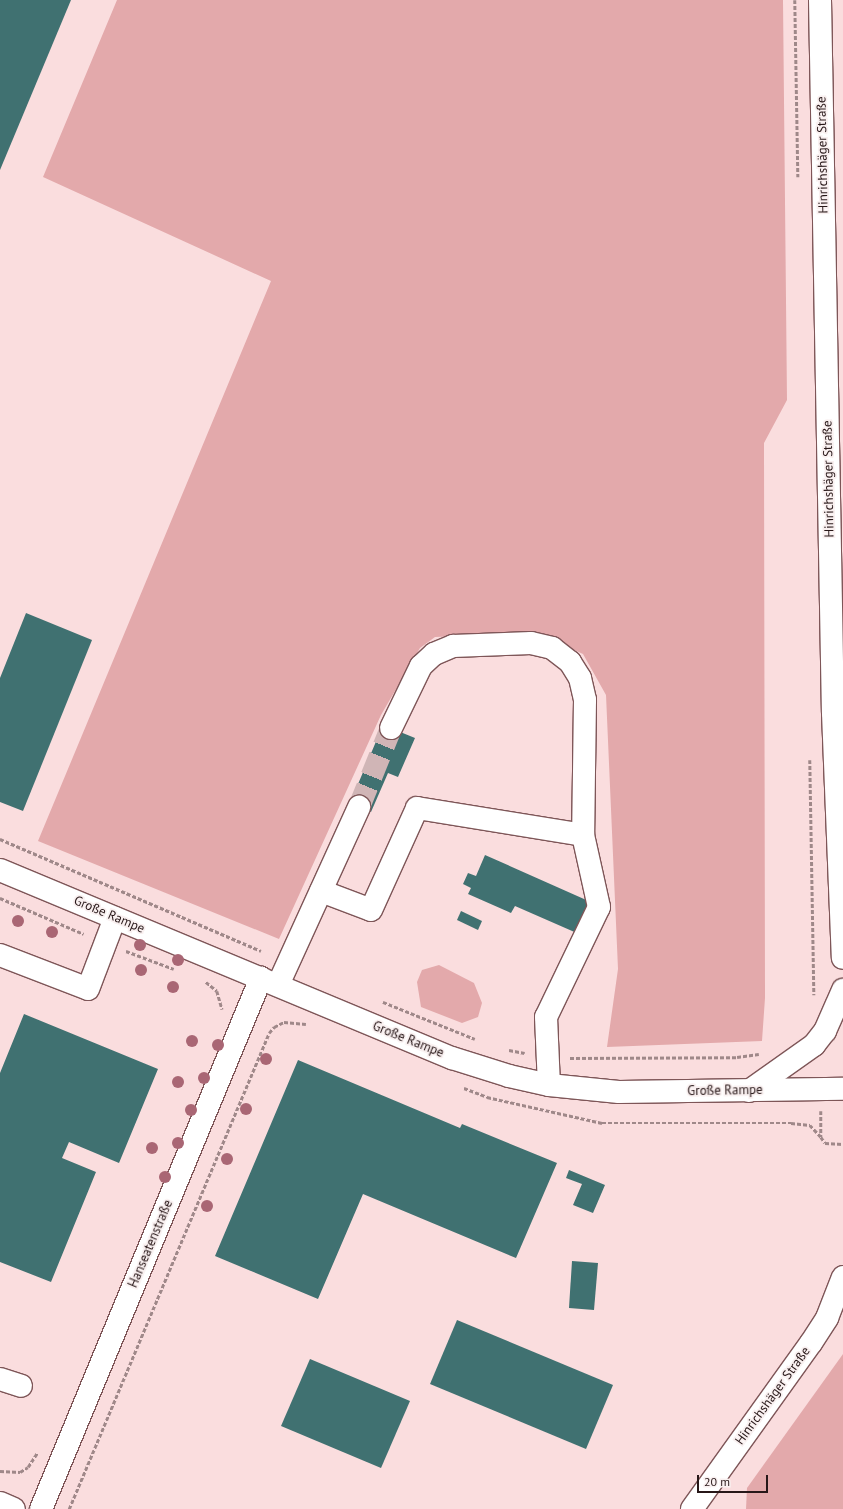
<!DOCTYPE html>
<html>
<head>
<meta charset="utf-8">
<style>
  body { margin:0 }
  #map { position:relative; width:843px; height:1509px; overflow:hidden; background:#faddde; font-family:"PT Sans",sans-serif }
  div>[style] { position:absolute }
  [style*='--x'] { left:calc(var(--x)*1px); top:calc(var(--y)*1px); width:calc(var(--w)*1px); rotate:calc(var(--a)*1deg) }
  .green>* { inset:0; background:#e3a9ab }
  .building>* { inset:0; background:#407171 }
  .minor-tunnel>* { height:22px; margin-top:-11px; transform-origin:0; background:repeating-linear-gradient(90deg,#d0b5b6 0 22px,transparent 0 33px) }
  .path>* { height:2.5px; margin-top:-1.25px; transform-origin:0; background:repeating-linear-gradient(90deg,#9f8889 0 4px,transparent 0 6px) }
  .roads { filter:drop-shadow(1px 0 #7e5658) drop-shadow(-1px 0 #7e5658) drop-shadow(0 1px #7e5658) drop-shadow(0 -1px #7e5658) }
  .minor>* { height:22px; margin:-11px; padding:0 11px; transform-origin:11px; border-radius:11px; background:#fff }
  .major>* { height:22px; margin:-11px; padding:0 11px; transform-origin:11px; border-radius:11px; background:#fff }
  .trees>* { width:12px; height:12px; margin:-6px; border-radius:50%; background:#a96674 }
  span { translate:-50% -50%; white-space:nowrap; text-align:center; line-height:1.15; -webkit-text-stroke:3.5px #f9f0f0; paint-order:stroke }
  .street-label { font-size:13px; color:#271718 }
  .scale { position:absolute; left:697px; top:1475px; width:71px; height:18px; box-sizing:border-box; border:2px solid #271718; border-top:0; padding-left:5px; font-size:12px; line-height:14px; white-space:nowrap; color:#271718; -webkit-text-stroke:3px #f9f0f0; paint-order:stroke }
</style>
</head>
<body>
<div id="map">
  <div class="green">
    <i style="clip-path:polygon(117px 0,783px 0,787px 400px,764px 443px,765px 998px,762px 1041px,607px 1047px,618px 969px,606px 695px,583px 654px,537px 633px,435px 637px,420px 648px,381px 715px,279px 939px,38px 841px,271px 281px,43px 177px)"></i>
    <i style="clip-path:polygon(439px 965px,474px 983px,482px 1003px,478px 1017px,462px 1023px,421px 1007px,417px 982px,422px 970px)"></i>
    <i style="clip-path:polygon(843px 1354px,843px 1509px,746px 1509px,747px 1488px)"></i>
  </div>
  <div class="building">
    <i style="clip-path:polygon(0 0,71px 0,0 170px)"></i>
    <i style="clip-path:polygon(26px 613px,92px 640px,23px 811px,0 802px,0 678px)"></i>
    <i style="clip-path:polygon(383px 725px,415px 738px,398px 777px,388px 773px,371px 812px,350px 803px)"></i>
    <i style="clip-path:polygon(485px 855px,593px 903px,579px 934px,515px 906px,511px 913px,468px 894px,471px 888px,463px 884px,468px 873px,476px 876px)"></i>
    <i style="clip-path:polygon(461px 911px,482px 921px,478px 930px,457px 920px)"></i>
    <i style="clip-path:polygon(24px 1014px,158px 1069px,119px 1163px,69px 1142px,62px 1158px,96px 1172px,51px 1282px,0 1262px,0 1073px)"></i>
    <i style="clip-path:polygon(298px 1060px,460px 1128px,462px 1124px,557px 1163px,516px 1258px,363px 1194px,318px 1299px,215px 1256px)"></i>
    <i style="clip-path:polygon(569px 1170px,605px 1185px,593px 1213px,573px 1205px,582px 1184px,566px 1178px)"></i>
    <i style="clip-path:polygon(572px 1261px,598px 1263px,594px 1310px,569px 1308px)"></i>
    <i style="clip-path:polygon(457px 1320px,613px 1385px,586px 1449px,430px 1384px)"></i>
    <i style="clip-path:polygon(310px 1359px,410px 1401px,381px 1468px,281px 1426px)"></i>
  </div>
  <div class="minor-tunnel">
    <i style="--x:359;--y:807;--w:85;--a:-67.9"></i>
  </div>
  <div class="path">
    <i style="--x:795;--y:0;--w:177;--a:89"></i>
    <i style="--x:810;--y:760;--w:235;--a:89"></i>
    <i style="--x:0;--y:839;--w:284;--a:23.2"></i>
    <i style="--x:0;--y:898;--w:91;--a:23.2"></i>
    <i style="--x:126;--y:951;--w:51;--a:20.6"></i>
    <i style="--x:206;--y:982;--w:14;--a:39"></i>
    <i style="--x:217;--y:991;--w:19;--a:74"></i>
    <i style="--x:383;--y:1002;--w:99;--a:21.9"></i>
    <i style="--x:509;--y:1050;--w:16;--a:11"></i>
    <i style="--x:570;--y:1058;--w:167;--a:-0.3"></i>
    <i style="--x:737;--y:1057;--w:22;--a:-8"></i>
    <i style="--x:464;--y:1088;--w:25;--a:21"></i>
    <i style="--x:487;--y:1097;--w:118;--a:12.7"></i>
    <i style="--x:602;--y:1123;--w:189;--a:0"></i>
    <i style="--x:791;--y:1123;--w:19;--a:6"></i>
    <i style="--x:810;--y:1125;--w:16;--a:47"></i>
    <i style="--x:821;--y:1111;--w:26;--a:90"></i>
    <i style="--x:821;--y:1137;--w:7;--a:56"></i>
    <i style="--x:825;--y:1143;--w:18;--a:3"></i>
    <i style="--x:0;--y:1471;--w:20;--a:3"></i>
    <i style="--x:20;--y:1472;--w:9;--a:-32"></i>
    <i style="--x:28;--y:1467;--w:17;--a:-57"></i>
    <i style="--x:69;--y:1509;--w:516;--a:-67.21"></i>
    <i style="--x:269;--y:1033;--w:8;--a:-50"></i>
    <i style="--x:274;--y:1027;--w:11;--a:-27"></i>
    <i style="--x:284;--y:1022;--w:22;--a:5"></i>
  </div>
  <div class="roads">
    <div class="minor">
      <i style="--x:391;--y:728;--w:69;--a:-64.2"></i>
      <i style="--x:421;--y:666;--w:18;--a:-43"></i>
      <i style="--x:434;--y:654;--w:21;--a:-23"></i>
      <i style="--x:453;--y:646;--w:78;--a:-2.2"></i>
      <i style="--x:531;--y:643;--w:22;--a:13"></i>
      <i style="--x:552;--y:648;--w:23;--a:38"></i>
      <i style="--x:570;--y:662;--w:19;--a:58"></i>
      <i style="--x:580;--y:678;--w:23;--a:77"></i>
      <i style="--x:585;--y:700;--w:135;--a:90.8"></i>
      <i style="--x:583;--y:835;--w:74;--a:77.5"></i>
      <i style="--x:599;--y:907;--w:122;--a:115.7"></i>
      <i style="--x:546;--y:1017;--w:68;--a:87.5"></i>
      <i style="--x:0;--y:870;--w:490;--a:22.6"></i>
      <i style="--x:452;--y:1058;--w:60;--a:17.5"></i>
      <i style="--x:509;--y:1076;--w:41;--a:12.7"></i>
      <i style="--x:549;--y:1085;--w:70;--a:5.7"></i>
      <i style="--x:619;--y:1092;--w:224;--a:-0.8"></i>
      <i style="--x:321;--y:891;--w:53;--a:20.8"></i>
      <i style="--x:371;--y:910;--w:112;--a:-65.7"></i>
      <i style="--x:417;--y:808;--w:168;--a:9.2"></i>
      <i style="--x:0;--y:955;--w:94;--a:21.1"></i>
      <i style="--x:88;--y:989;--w:76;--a:-69.2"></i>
      <i style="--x:278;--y:985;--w:196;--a:-65.5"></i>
      <i style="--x:749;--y:1091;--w:80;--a:-35.3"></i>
      <i style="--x:814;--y:1045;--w:18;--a:-52"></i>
      <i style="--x:825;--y:1031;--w:45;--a:-66.3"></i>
      <i style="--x:0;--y:1379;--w:22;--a:18"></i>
      <i style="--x:0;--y:1503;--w:15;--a:23"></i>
      <i style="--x:41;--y:1509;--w:575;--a:-67.5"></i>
    </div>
    <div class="major">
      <i style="--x:820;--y:0;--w:713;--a:88.96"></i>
      <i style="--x:833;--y:713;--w:245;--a:87.7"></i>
      <i style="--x:692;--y:1509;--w:204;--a:-54.4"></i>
      <i style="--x:811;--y:1343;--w:30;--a:-57"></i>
      <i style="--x:827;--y:1318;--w:44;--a:-68.7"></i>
    </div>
  </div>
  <div class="trees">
    <i style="left:18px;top:921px"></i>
    <i style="left:52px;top:932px"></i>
    <i style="left:140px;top:945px"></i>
    <i style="left:178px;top:960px"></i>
    <i style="left:141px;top:970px"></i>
    <i style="left:173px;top:987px"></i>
    <i style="left:192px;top:1041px"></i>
    <i style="left:218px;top:1045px"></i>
    <i style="left:266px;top:1059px"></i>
    <i style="left:204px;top:1078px"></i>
    <i style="left:178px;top:1082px"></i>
    <i style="left:246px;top:1109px"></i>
    <i style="left:191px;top:1110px"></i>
    <i style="left:178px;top:1143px"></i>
    <i style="left:152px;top:1148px"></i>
    <i style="left:227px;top:1159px"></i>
    <i style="left:165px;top:1177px"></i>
    <i style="left:207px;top:1206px"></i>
  </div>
  <div class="street-label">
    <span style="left:823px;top:155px;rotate:-91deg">Hinrichshäger Straße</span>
    <span style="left:829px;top:479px;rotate:-91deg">Hinrichshäger Straße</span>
    <span style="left:109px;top:915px;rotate:23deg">Große Rampe</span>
    <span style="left:408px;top:1040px;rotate:22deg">Große Rampe</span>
    <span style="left:725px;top:1091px;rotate:-1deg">Große Rampe</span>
    <span style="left:151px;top:1244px;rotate:-67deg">Hanseatenstraße</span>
    <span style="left:773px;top:1396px;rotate:-54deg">Hinrichshäger Straße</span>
  </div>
  <div class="scale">20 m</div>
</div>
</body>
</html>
